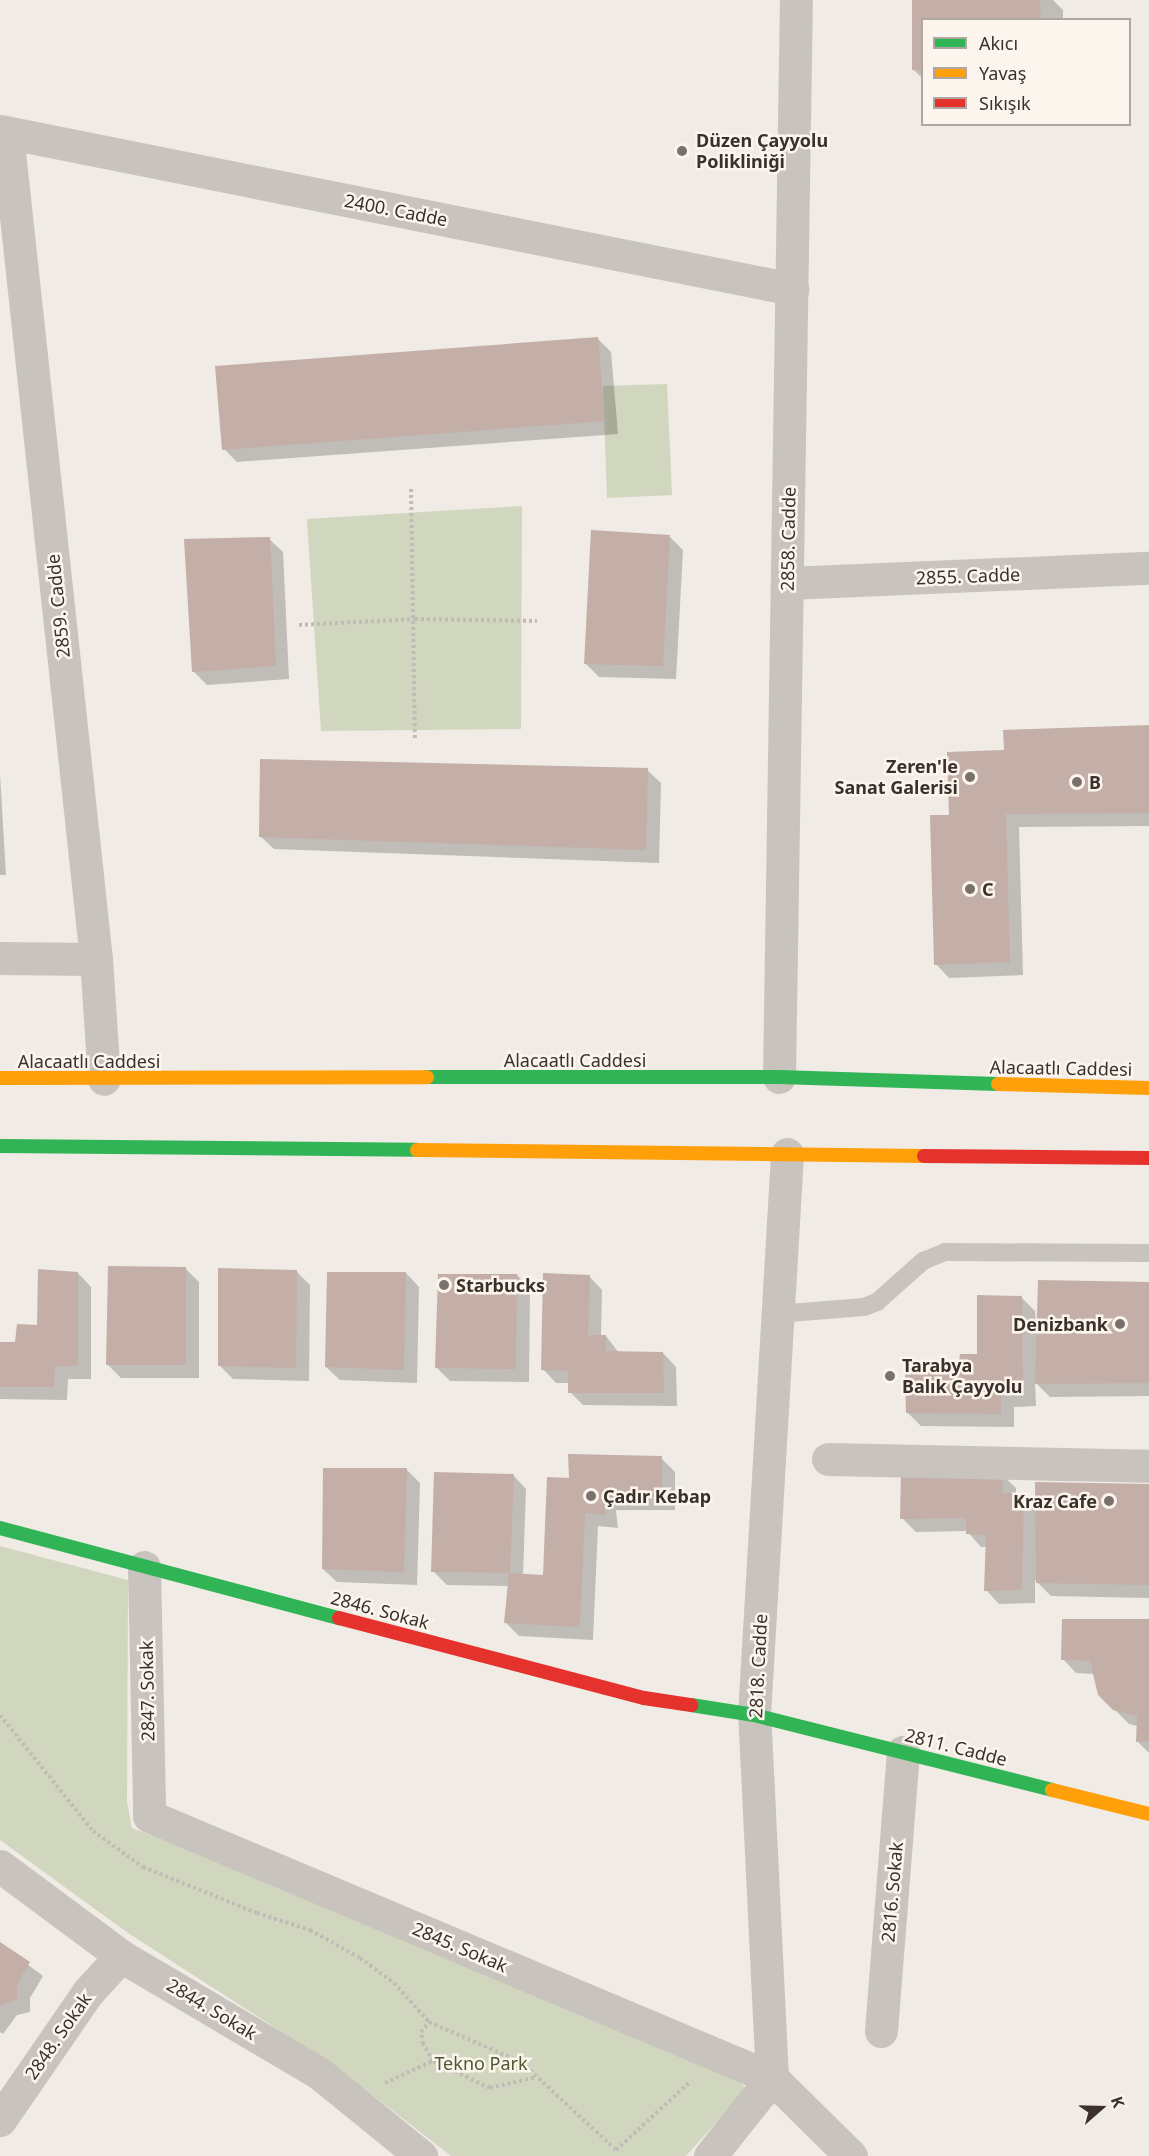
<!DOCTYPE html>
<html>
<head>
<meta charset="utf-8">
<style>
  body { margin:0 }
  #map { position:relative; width:1149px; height:2156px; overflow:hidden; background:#f0ebe5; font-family:"Noto Sans",sans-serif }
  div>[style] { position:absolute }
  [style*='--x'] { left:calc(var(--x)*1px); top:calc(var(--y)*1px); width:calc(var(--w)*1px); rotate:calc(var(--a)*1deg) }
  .green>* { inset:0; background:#d1d6bf }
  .shadow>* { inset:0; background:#0003 }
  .building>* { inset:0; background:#c3afa7 }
  .path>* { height:4px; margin-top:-2px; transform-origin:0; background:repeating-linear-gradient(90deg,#c2bbb6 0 3px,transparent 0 6px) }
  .lane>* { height:18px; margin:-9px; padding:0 9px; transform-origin:9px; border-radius:9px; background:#c9c3be }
  .street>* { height:33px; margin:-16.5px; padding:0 16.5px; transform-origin:16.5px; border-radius:16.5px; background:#c9c3be }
  .fast>* { height:14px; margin:-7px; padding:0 7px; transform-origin:7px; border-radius:7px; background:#30b455 }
  .slow>* { height:14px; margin:-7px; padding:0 7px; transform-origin:7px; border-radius:7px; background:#ff9f0a }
  .jam>* { height:14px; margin:-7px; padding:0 7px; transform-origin:7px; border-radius:7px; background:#e5322d }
  .dots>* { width:16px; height:16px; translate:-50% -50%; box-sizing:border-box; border:3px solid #fbf5ee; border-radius:50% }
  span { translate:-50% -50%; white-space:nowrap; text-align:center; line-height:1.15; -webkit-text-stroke:5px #fbf5ee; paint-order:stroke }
  .poi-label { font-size:18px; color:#3b302b; font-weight:700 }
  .left { translate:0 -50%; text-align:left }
  .right { translate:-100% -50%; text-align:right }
  .street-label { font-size:18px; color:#3b302b }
  .park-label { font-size:18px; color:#4a5a2e }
  .legend { position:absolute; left:921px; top:18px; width:210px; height:108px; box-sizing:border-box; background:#fbf5ee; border:2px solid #aea6a0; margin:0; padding:8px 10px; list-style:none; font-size:18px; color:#3b302b }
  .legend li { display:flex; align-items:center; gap:12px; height:30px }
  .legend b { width:30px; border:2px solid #aea6a0 }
  .north { position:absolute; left:1071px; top:2078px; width:60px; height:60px; -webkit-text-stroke:4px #fbf5ee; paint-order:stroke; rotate:70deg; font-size:16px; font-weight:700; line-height:24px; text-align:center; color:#3b302b }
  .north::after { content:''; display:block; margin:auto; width:21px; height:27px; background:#3b302b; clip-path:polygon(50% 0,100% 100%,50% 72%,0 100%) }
</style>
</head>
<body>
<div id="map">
  <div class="green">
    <i style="clip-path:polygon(667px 384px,672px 495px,607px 498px,603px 386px)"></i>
    <i style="clip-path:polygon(522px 506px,521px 729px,321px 731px,307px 519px)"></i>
    <i style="clip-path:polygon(0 1546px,128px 1580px,127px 1801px,132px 1828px,719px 2056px,746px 2089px,686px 2156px,451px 2156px,339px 2069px,128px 1933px,0 1840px)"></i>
  </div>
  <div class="shadow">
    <i style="clip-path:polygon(914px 0,1053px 0,1063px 10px,1063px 20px,922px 20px,922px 78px,914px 70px)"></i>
    <i style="clip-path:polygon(597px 338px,611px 352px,618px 434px,237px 462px,224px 449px)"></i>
    <i style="clip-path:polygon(670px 537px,683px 550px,676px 679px,599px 677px,585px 663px)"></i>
    <i style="clip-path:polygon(269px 539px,283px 552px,289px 679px,207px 685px,193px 671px)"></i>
    <i style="clip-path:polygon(1149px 726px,1149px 826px,1019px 827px,1023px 975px,949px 978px,936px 964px,950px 817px,1005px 752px)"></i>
    <i style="clip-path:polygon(647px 770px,661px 783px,659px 863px,274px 849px,260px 836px)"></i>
    <i style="clip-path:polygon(0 774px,6px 875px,0 875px)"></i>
    <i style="clip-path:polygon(185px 1268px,199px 1282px,199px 1378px,121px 1378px,108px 1365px)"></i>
    <i style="clip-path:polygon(296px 1271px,310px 1285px,309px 1381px,233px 1379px,219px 1365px)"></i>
    <i style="clip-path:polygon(78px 1273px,91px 1287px,91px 1379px,68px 1379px,67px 1400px,0 1399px,0 1343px,16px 1343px,39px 1326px)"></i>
    <i style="clip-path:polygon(406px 1273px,419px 1287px,417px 1383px,340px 1380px,326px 1367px)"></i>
    <i style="clip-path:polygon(517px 1275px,530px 1289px,529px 1382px,450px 1381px,436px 1367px)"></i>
    <i style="clip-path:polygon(589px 1276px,602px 1290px,601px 1336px,606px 1336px,619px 1353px,663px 1353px,676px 1367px,677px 1406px,583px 1405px,570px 1392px,570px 1383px,556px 1383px,543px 1369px)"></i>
    <i style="clip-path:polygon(1149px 1284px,1149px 1396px,1050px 1397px,1035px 1382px,1036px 1406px,1014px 1407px,1014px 1427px,921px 1426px,907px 1412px,979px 1355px,1021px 1297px,1035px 1311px,1038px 1350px)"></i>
    <i style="clip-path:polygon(661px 1458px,675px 1472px,675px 1510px,616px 1510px,618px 1528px,598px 1526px,593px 1640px,519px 1636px,506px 1623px,509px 1586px,447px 1585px,433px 1571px,513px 1475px,526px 1489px,523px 1575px,545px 1577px,571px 1479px)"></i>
    <i style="clip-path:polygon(406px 1469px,420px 1483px,417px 1585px,337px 1582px,323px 1569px)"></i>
    <i style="clip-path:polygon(1002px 1475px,1016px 1488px,1016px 1495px,1023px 1495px,1037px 1508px,1149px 1485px,1149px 1598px,1051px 1596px,1035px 1580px,1035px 1603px,999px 1604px,986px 1590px,987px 1547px,981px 1547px,967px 1531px,916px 1532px,902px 1518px)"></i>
    <i style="clip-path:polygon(1149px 1620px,1149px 1753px,1137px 1741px,1138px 1726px,1129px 1724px,1099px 1694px,1095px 1674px,1076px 1673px,1063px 1659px)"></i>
    <i style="clip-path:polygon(0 1944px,43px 1976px,30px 1998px,30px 2012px,17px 2015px,3px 2034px,0 2032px)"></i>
  </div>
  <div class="building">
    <i style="clip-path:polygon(912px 0,1040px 0,1041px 20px,922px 20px,922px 70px,912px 70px)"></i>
    <i style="clip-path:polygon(598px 337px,605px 421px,222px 450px,215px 366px)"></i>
    <i style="clip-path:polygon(591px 530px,670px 535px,663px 666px,584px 664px)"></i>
    <i style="clip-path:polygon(270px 537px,276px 666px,192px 672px,184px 539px)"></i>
    <i style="clip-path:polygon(1149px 725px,1149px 813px,1006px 814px,1010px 962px,934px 965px,930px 815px,949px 815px,947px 752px,1004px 750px,1003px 730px)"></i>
    <i style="clip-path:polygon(260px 759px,648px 768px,646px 850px,259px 837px)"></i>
    <i style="clip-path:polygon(108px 1266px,186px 1267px,186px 1365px,106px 1365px)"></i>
    <i style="clip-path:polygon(218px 1268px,297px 1270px,296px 1368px,218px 1366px)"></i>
    <i style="clip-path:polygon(38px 1269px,78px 1272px,78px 1366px,55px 1366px,54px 1387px,0 1387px,0 1342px,15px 1342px,17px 1324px,37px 1325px)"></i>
    <i style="clip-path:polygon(327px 1272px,406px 1272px,404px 1370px,325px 1367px)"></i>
    <i style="clip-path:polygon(543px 1273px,590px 1275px,588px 1335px,606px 1335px,606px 1351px,663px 1352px,664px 1393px,568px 1393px,568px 1371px,541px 1370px)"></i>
    <i style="clip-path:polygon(438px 1274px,517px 1274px,516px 1369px,435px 1368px)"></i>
    <i style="clip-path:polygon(1038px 1280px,1149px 1282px,1149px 1383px,1035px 1384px)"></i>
    <i style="clip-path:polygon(977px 1295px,1022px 1296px,1023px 1393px,1001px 1394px,1001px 1414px,906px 1413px,905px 1371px,958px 1373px,960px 1354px,977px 1354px)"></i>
    <i style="clip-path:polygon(568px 1454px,662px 1456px,662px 1497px,604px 1497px,605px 1515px,585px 1513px,580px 1627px,504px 1623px,509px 1573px,431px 1572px,434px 1472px,514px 1474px,510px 1573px,543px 1575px,547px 1477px,569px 1478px)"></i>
    <i style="clip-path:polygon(323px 1468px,407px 1468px,404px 1572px,322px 1569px)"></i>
    <i style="clip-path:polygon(901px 1472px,1003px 1473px,1002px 1493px,1024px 1493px,1022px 1590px,984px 1591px,986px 1535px,966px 1534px,966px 1518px,900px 1519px)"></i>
    <i style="clip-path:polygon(1035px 1482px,1149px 1484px,1149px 1585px,1036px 1583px)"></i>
    <i style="clip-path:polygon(1062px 1619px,1149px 1619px,1149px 1741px,1136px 1742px,1137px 1716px,1113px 1710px,1098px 1695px,1090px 1661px,1061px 1660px)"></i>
    <i style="clip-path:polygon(0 1942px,30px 1962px,17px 1984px,17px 1999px,0 2006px)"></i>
  </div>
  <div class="path">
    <i style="--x:411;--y:489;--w:251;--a:89.1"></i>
    <i style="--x:299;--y:625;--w:116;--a:-3"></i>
    <i style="--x:415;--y:619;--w:122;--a:0.9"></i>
    <i style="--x:0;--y:1715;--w:149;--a:51.3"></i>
    <i style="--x:93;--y:1831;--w:62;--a:35.8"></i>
    <i style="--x:143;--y:1867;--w:123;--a:22"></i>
    <i style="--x:257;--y:1913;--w:56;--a:17.8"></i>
    <i style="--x:310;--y:1930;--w:57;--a:29.2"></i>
    <i style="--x:360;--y:1958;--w:42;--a:36.3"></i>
    <i style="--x:394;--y:1983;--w:52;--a:48.1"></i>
    <i style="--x:433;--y:2061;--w:20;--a:-120"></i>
    <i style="--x:423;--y:2044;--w:12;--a:-99"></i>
    <i style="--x:421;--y:2032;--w:13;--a:-51"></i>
    <i style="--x:429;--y:2022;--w:100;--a:23.5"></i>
    <i style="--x:521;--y:2062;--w:129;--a:42.8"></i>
    <i style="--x:616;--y:2150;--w:103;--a:-42.6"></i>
    <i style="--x:385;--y:2083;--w:53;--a:-24.6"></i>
    <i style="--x:433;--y:2061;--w:63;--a:25.3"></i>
    <i style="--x:490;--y:2088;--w:47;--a:-13.4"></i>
  </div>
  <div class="lane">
    <i style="--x:777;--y:1314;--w:87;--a:-4.6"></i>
    <i style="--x:864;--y:1307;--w:14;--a:-21"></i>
    <i style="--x:877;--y:1302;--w:62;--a:-41.7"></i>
    <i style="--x:923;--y:1261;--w:24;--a:-22"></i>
    <i style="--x:945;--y:1252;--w:204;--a:0.3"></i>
  </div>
  <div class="street">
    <i style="--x:0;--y:131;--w:808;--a:11.28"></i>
    <i style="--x:7;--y:133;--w:831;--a:83.85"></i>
    <i style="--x:96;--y:959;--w:120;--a:86.2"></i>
    <i style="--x:787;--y:583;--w:362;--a:-2.4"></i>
    <i style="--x:0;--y:958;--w:96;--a:0.6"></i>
    <i style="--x:779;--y:1077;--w:1077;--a:-89.1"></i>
    <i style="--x:828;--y:1459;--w:321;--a:1.2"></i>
    <i style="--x:144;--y:1567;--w:249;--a:88.8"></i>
    <i style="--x:149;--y:1816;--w:676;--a:22.81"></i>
    <i style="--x:772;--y:2078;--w:111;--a:44.6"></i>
    <i style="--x:0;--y:1866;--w:151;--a:36.6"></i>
    <i style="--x:121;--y:1956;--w:230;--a:30.6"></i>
    <i style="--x:319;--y:2073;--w:132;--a:39.1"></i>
    <i style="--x:881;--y:2031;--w:280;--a:-85.5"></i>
    <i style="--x:0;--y:2120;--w:155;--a:-55.5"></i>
    <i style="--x:88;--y:1992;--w:49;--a:-47.5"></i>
    <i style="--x:710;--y:2156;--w:100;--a:-51.5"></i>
    <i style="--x:772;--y:2078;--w:363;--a:-92.8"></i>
    <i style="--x:754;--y:1715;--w:562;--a:-86.63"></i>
  </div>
  <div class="fast">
    <i style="--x:427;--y:1077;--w:352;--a:0"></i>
    <i style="--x:779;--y:1077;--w:219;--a:1.8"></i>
    <i style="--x:0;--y:1146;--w:417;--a:0.5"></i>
    <i style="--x:0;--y:1528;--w:351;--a:14.9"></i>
    <i style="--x:691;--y:1705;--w:64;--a:9"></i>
    <i style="--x:754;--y:1715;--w:307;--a:14.1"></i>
  </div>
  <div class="slow">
    <i style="--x:0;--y:1078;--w:427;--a:-0.1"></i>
    <i style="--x:998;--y:1084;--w:151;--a:1.5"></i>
    <i style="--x:417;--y:1150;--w:507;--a:0.68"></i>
    <i style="--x:1052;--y:1790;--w:100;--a:13.9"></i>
  </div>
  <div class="jam">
    <i style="--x:924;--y:1156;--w:225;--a:0.5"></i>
    <i style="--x:339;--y:1618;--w:315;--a:14.7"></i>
    <i style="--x:644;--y:1698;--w:48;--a:8.5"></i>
  </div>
  <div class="dots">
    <i style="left:682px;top:151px;background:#7a716c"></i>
    <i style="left:970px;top:777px;background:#7a716c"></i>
    <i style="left:1077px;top:782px;background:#7a716c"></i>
    <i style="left:970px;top:889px;background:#7a716c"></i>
    <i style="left:444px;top:1285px;background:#7a716c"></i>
    <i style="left:1120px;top:1324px;background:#7a716c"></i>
    <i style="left:890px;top:1376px;background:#7a716c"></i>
    <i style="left:591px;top:1496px;background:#7a716c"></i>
    <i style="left:1109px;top:1501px;background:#7a716c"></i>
  </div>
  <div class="poi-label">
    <span class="left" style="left:696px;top:151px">Düzen Çayyolu<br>Polikliniği</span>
    <span class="right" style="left:958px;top:777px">Zeren'le<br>Sanat Galerisi</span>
    <span class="left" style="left:1089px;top:782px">B</span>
    <span class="left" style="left:982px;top:889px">C</span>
    <span class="left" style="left:456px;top:1285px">Starbucks</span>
    <span class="right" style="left:1108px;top:1324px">Denizbank</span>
    <span class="left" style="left:902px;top:1376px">Tarabya<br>Balık Çayyolu</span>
    <span class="left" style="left:603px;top:1496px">Çadır Kebap</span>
    <span class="right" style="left:1097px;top:1501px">Kraz Cafe</span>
  </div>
  <div class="street-label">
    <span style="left:396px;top:210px;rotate:11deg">2400. Cadde</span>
    <span style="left:788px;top:539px;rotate:-89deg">2858. Cadde</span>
    <span style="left:968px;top:576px;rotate:-2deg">2855. Cadde</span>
    <span style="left:58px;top:606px;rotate:-96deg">2859. Cadde</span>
    <span style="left:575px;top:1060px">Alacaatlı Caddesi</span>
    <span style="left:89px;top:1061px">Alacaatlı Caddesi</span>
    <span style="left:1061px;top:1068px;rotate:1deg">Alacaatlı Caddesi</span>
    <span style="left:380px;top:1610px;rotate:15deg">2846. Sokak</span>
    <span style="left:758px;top:1666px;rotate:-87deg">2818. Cadde</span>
    <span style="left:147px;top:1691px;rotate:-91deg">2847. Sokak</span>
    <span style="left:956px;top:1747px;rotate:14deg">2811. Cadde</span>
    <span style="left:892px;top:1892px;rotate:-85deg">2816. Sokak</span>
    <span style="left:460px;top:1947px;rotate:23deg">2845. Sokak</span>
    <span style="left:212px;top:2009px;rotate:31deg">2844. Sokak</span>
    <span style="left:58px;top:2036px;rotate:-55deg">2848. Sokak</span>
  </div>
  <div class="park-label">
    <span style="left:481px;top:2063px">Tekno Park</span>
  </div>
  <ul class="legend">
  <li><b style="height:8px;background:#30b455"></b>Akıcı</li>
  <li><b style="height:8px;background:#ff9f0a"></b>Yavaş</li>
  <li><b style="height:8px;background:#e5322d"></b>Sıkışık</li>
  </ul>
  <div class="north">K</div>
</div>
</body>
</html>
